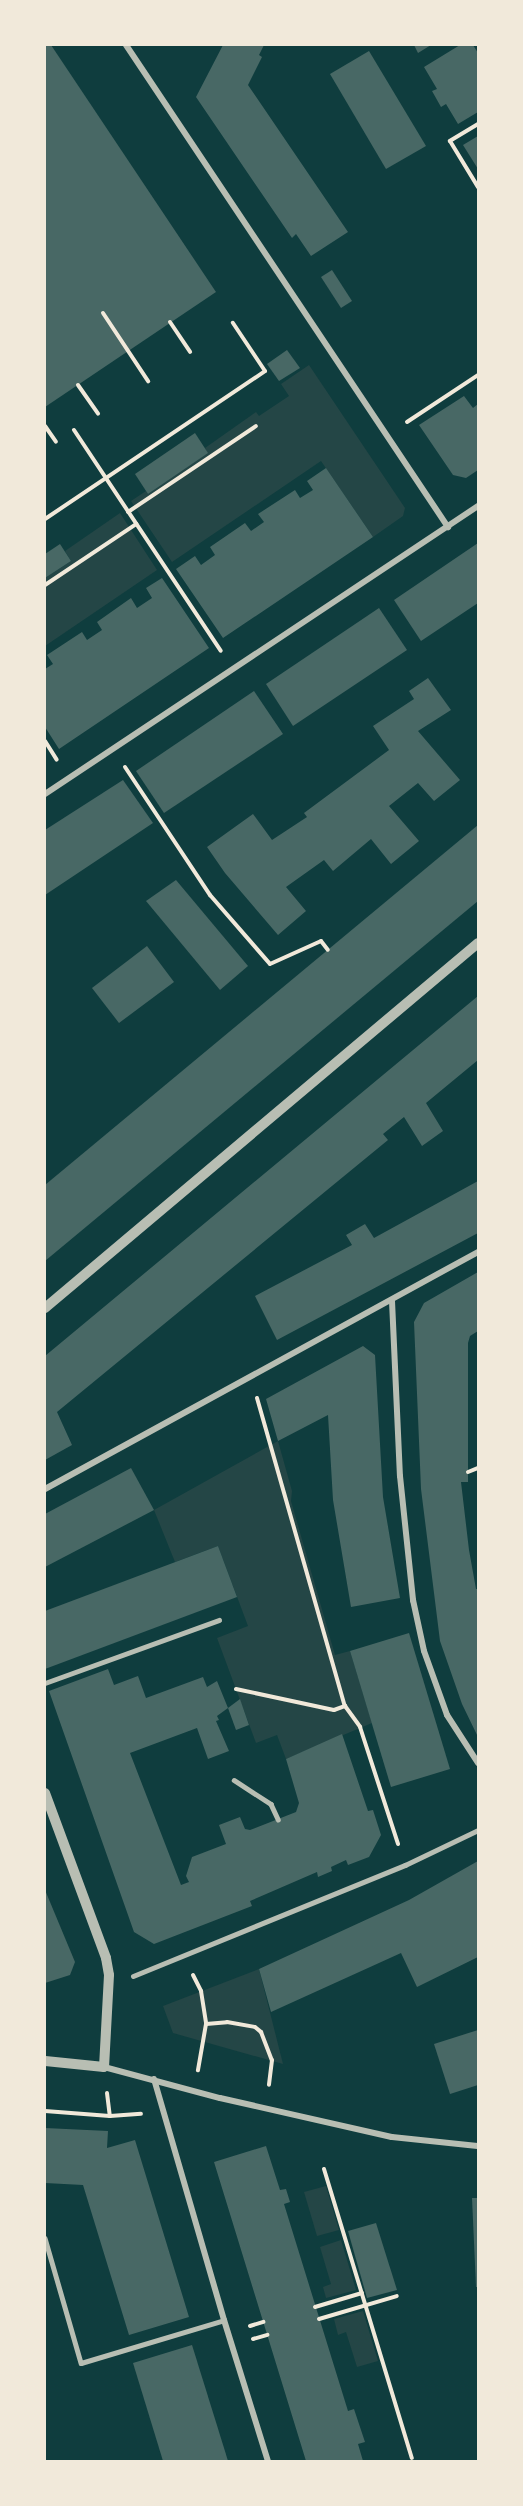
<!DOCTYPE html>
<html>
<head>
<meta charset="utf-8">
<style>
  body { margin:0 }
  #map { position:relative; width:523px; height:2506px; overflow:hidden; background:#0f3d3e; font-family:Raleway,sans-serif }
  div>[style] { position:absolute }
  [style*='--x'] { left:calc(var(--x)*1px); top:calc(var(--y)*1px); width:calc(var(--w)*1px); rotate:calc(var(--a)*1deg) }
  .green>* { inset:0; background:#244646 }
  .building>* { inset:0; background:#486865 }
  .path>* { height:4px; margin:-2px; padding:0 2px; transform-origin:2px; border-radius:2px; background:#f1e9da }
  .service>* { height:4.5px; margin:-2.25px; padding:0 2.25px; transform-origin:2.25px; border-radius:2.25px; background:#b8beb3 }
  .pedestrian>* { height:5px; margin:-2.5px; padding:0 2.5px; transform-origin:2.5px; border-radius:2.5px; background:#b8beb3 }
  .minor>* { height:6px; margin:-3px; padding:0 3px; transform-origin:3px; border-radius:3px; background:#b8beb3 }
  .tertiary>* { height:10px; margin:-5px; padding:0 5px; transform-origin:5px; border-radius:5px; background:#b8beb3 }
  span { translate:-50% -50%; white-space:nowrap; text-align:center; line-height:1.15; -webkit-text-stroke:6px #f1e9da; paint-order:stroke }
  .frame { position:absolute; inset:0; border:46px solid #f1e9da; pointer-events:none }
</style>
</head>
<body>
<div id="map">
  <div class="green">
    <i style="clip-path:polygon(309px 365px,405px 508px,403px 516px,373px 537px,321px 461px,172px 562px,131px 501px,146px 491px,148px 494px,207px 453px,205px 448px,256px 412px,259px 416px,289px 396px,281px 384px)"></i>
    <i style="clip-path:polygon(120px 513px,157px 570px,45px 646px,45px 578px,71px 561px,65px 551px)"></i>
    <i style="clip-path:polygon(278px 1441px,292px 1491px,291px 1501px,335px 1655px,350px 1651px,372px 1723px,286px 1759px,277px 1735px,256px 1743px,217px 1638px,248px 1626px,218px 1546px,175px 1562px,154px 1510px)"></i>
    <i style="clip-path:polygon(259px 1969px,283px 2064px,173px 2033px,163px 2006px)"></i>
    <i style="clip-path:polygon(326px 2186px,339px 2230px,317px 2236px,304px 2192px)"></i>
    <i style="clip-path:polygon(341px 2240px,356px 2290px,326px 2298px,323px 2287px,331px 2284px,320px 2247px)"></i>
    <i style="clip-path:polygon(363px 2311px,378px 2361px,357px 2367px,346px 2332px,338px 2335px,334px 2319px)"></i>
  </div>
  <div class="building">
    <i style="clip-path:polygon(45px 45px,51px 45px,216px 292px,45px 407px)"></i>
    <i style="clip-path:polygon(223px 45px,264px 45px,259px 55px,262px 57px,248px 85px,348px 232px,311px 256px,296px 234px,292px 238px,196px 97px)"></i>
    <i style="clip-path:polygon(414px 45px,431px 45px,418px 53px)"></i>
    <i style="clip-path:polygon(460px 45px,473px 45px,478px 53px,478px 112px,458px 124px,446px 104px,441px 107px,432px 91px,437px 89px,424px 67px)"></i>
    <i style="clip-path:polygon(369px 51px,426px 146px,386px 169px,330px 74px)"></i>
    <i style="clip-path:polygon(478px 136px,478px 169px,463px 145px)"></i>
    <i style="clip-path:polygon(332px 270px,352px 301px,341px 308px,321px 277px)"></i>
    <i style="clip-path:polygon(287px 350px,300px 368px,279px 381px,267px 364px)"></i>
    <i style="clip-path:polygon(464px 396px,473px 408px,478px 404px,478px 470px,466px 478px,453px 475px,419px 425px)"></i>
    <i style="clip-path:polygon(195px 433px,208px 453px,148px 494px,135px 474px)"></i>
    <i style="clip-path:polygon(326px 468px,373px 537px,223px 638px,176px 569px,195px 556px,201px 565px,215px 555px,210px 547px,245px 523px,251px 531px,264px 522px,258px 514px,295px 490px,300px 498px,313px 490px,307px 481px)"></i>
    <i style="clip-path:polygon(478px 543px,478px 603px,421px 641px,394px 600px)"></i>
    <i style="clip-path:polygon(60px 544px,71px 561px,45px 578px,45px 554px)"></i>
    <i style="clip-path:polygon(162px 578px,209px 648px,59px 749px,45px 727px,45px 669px,53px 664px,47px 655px,82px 632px,87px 640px,102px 630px,97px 622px,131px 598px,137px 608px,152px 598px,146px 588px)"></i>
    <i style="clip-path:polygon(379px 608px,407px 650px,293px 726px,266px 684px)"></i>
    <i style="clip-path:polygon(428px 678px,451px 710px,418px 731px,460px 780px,434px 801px,418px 783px,389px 806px,419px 841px,391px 864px,371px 839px,333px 871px,324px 860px,286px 887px,306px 911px,278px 935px,225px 873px,207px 847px,253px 814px,272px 840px,307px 817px,304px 813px,389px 750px,373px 726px,414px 699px,409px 691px)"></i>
    <i style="clip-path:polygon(254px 691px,283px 734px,164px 813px,136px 771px)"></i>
    <i style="clip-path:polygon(123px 780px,153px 823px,45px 895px,45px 830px)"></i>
    <i style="clip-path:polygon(478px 825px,478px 901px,45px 1261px,45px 1185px)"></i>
    <i style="clip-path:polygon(176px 880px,248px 966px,220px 990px,146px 901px)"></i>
    <i style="clip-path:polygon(147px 946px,174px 982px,119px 1023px,92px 988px)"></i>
    <i style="clip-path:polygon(478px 996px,478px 1060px,426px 1103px,443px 1131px,422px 1146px,404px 1117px,383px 1134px,388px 1140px,57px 1412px,72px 1445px,45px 1460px,45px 1356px)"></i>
    <i style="clip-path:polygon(478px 1181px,478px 1233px,277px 1340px,255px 1296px,352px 1245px,346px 1235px,365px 1224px,374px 1238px)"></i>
    <i style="clip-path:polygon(478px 1272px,478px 1331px,470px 1336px,468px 1343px,468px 1482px,461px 1482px,469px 1550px,476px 1589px,478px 1589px,478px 1737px,462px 1704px,440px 1641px,421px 1489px,414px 1322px,424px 1303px)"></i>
    <i style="clip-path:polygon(363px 1346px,375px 1355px,383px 1497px,400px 1598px,351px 1607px,333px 1500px,328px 1415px,278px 1441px,266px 1399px)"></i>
    <i style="clip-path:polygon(131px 1468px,154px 1510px,45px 1567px,45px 1514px)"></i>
    <i style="clip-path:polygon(218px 1546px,237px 1597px,45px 1669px,45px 1611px)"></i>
    <i style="clip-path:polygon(409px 1633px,450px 1769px,391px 1787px,350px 1651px)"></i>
    <i style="clip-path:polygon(108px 1669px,114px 1685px,138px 1676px,146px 1698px,203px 1677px,207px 1687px,217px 1681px,228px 1708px,217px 1716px,219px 1720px,216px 1721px,229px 1751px,208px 1759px,197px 1728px,130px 1753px,181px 1885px,189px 1882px,186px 1876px,192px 1857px,226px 1844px,219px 1825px,240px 1817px,245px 1829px,250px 1830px,296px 1812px,299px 1803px,286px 1759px,342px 1734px,368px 1811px,373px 1810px,381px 1835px,369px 1857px,348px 1865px,346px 1860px,331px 1867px,332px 1871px,318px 1877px,317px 1872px,250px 1901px,252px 1906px,154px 1944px,134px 1932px,49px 1691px)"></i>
    <i style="clip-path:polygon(240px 1699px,249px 1725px,236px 1730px,228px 1708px)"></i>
    <i style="clip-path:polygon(478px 1861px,478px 1957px,417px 1987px,401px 1953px,271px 2012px,259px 1969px,409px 1900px)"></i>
    <i style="clip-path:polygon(45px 1890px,75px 1962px,70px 1975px,45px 1983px)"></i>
    <i style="clip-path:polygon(478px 2030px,478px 2085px,450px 2094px,434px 2044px)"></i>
    <i style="clip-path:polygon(45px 2128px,108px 2131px,107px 2148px,135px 2140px,189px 2317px,129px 2335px,83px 2185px,45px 2183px)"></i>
    <i style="clip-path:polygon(266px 2146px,280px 2190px,286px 2189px,290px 2202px,284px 2204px,348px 2411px,354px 2409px,365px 2442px,358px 2444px,363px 2461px,306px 2461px,214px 2162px)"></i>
    <i style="clip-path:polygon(472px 2198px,478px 2198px,478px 2287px,476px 2287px)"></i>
    <i style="clip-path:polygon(376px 2223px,397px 2290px,367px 2298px,348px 2231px)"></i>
    <i style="clip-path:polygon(192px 2345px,224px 2448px,228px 2461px,163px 2461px,133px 2363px)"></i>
  </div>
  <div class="path">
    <i style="--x:478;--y:124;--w:33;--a:149"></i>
    <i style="--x:450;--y:141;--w:54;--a:58.7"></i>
    <i style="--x:103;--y:313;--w:82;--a:56.5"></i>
    <i style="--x:170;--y:322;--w:36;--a:56"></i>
    <i style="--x:78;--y:385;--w:35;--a:55"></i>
    <i style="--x:407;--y:422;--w:85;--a:-33.5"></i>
    <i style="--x:45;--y:426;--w:19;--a:55"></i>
    <i style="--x:74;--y:430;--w:265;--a:56.4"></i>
    <i style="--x:128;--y:512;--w:154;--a:-33.9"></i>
    <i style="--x:45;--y:519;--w:265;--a:-33.9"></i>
    <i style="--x:265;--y:371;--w:58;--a:-123.7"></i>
    <i style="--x:45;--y:585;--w:110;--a:-33.8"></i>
    <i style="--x:45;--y:741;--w:22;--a:58"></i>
    <i style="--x:125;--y:767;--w:154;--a:56.4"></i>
    <i style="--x:210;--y:895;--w:91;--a:49"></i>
    <i style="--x:270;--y:964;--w:56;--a:-24.3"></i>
    <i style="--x:321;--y:941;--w:11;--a:52"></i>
    <i style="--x:257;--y:1398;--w:320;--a:74.1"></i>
    <i style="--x:345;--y:1706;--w:26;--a:54"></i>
    <i style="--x:360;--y:1727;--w:123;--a:72"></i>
    <i style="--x:468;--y:1472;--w:11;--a:-22"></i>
    <i style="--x:236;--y:1689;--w:100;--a:12.1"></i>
    <i style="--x:334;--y:1710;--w:12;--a:-20"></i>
    <i style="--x:193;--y:1975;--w:18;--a:63"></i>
    <i style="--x:201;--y:1991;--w:33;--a:81"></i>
    <i style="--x:206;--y:2024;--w:47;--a:99.9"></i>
    <i style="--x:206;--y:2024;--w:21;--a:-5"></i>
    <i style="--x:227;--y:2022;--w:28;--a:10"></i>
    <i style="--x:255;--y:2027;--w:8;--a:40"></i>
    <i style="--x:261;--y:2032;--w:30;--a:69"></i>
    <i style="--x:272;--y:2060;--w:25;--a:97"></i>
    <i style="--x:107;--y:2093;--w:23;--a:83"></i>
    <i style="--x:45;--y:2111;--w:65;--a:4.4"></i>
    <i style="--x:110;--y:2116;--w:31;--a:-4"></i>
    <i style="--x:324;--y:2169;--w:302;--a:73.1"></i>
    <i style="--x:315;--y:2307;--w:49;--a:-16.6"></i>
    <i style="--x:319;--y:2319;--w:81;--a:-16.4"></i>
    <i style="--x:250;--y:2326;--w:14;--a:-17"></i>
    <i style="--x:253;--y:2339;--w:15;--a:-16"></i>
  </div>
  <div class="service">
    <i style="--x:45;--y:1683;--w:185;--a:-19.9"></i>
    <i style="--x:234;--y:1780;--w:44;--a:33"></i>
    <i style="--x:271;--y:1804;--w:17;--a:65"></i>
    <i style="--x:45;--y:2238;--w:130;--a:73.9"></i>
    <i style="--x:81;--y:2363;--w:149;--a:-16.7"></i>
  </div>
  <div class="pedestrian">
    <i style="--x:133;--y:1976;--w:294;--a:-22.2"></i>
    <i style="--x:405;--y:1865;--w:81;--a:-25.6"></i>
  </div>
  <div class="minor">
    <i style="--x:126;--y:45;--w:580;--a:56.26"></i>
    <i style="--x:45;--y:794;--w:520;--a:-33.63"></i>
    <i style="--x:392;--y:1301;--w:175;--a:87.4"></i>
    <i style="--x:400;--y:1476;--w:125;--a:84"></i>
    <i style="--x:413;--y:1600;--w:52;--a:77.8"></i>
    <i style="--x:424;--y:1651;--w:68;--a:70.2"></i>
    <i style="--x:447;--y:1715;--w:57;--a:57.1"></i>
    <i style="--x:45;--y:1489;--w:494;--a:-28.7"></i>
    <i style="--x:104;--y:2067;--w:120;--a:15"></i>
    <i style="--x:220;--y:2098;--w:176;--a:12.8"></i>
    <i style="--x:392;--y:2137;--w:86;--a:6"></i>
    <i style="--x:154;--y:2079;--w:251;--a:73.8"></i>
    <i style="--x:224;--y:2320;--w:148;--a:72.7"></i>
  </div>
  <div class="tertiary">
    <i style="--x:45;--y:1308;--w:566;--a:-40.13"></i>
    <i style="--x:45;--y:1793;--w:176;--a:69.7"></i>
    <i style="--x:106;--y:1958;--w:17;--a:80"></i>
    <i style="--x:109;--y:1975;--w:92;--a:93.1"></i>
    <i style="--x:104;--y:2067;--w:59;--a:-174.2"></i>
  </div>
  <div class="frame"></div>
</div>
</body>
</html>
